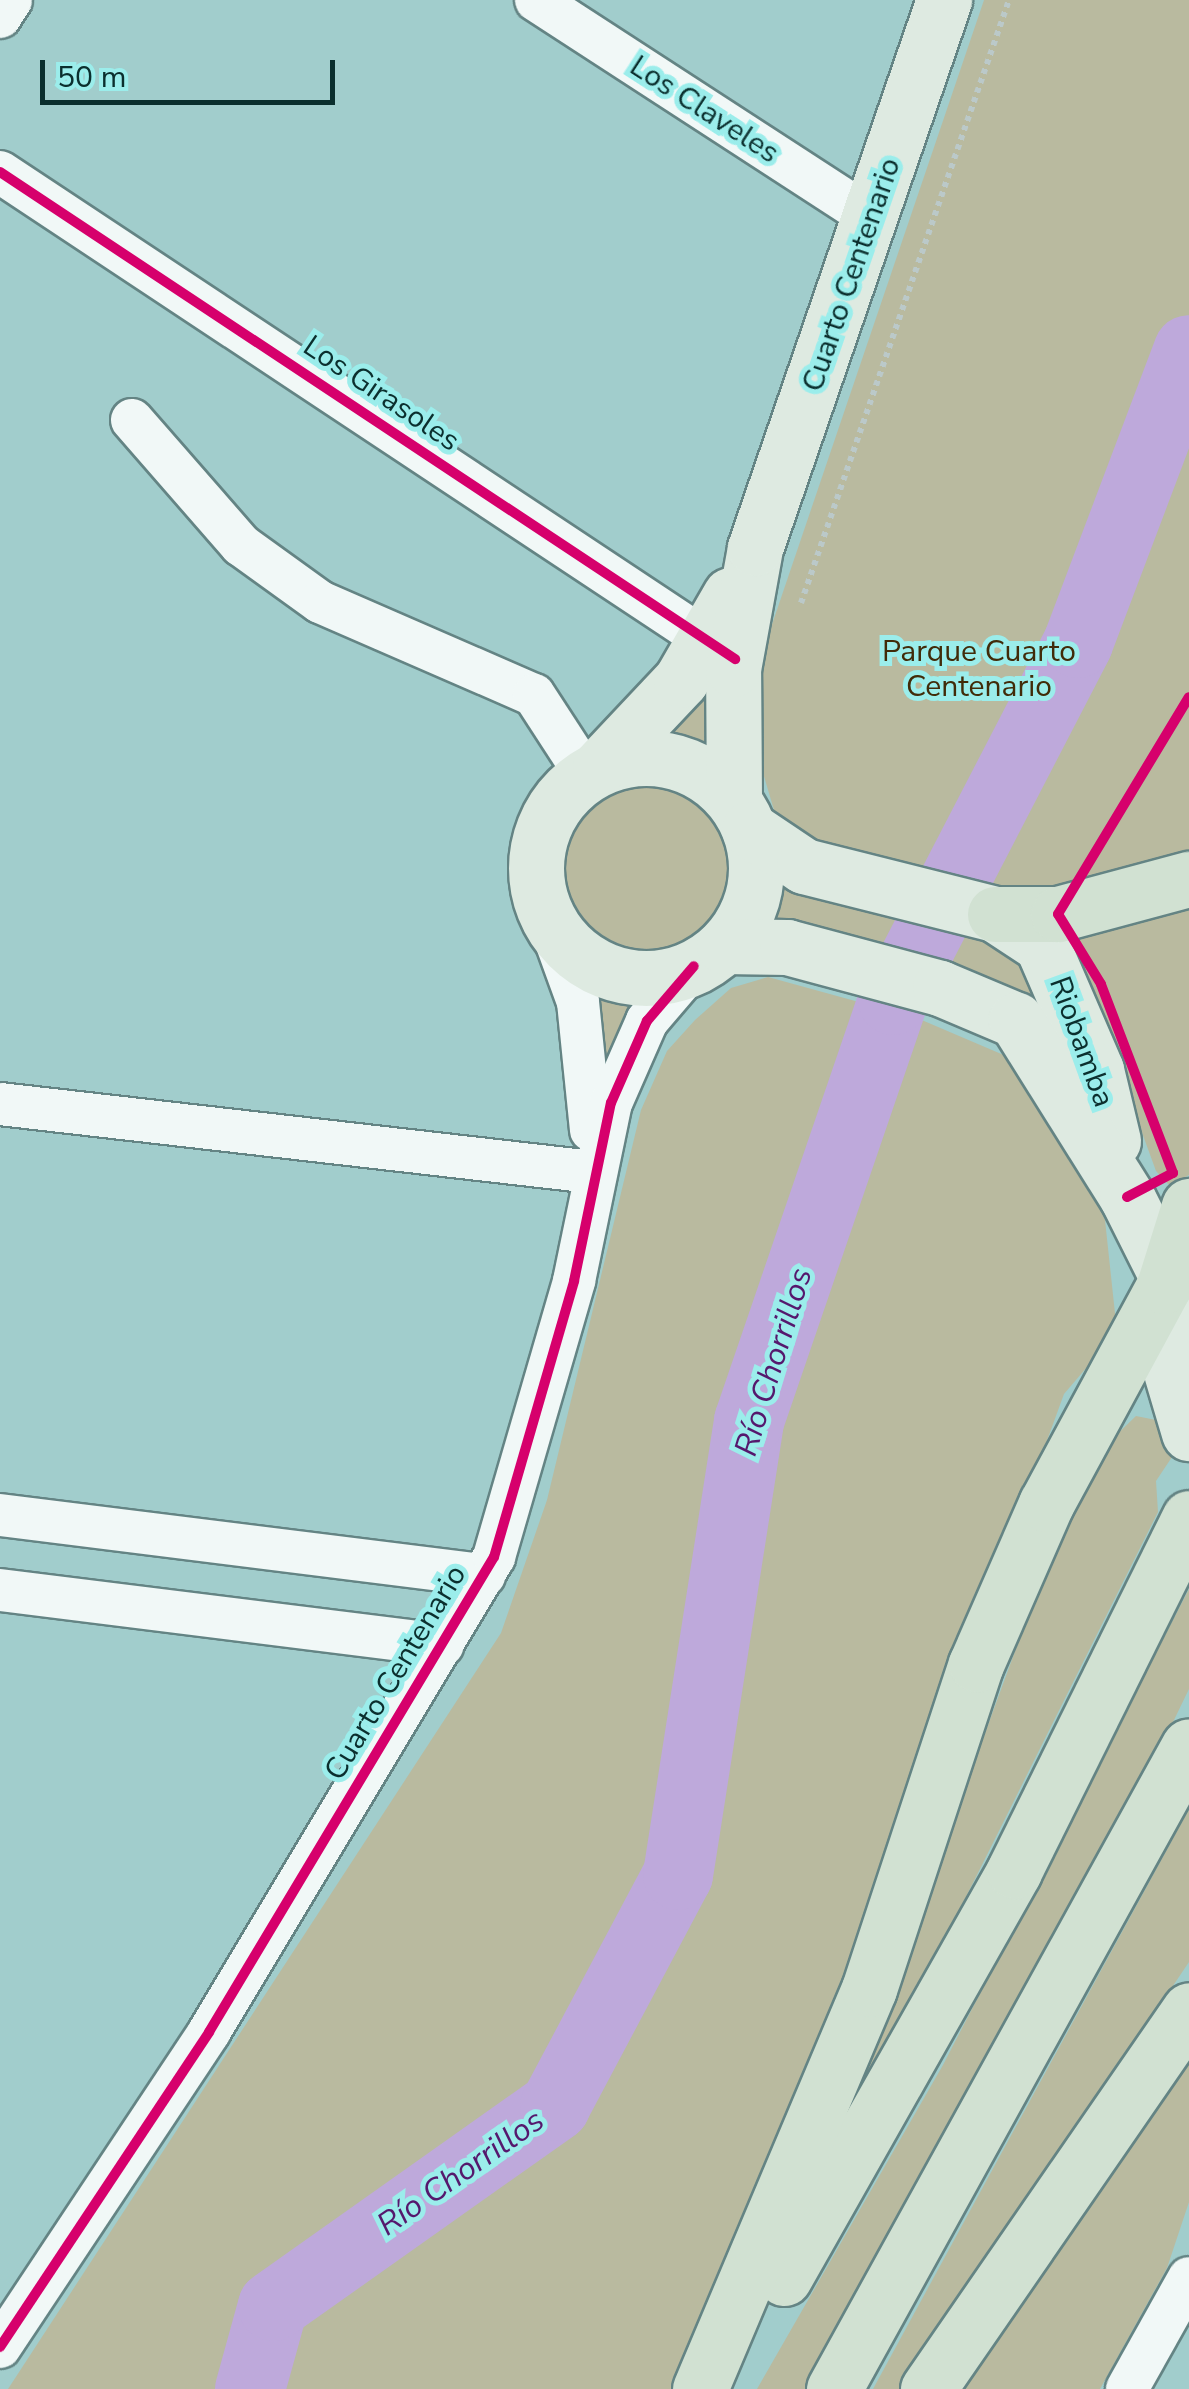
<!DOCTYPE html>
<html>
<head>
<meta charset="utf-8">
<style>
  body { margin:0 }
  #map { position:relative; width:1189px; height:2389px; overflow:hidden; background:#a1cdcc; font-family:"Nunito Sans",sans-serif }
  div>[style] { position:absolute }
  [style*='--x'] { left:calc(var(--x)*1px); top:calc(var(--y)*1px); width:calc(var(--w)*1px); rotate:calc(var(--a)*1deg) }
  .green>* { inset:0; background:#b9ba9f }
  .round { border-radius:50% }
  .river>* { height:70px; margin:-35px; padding:0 35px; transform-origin:35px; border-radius:35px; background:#bea9db }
  .path>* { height:6px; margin-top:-3px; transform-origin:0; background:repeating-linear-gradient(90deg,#bbc9c9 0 5px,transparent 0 10px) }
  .roads { filter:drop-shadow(2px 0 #648484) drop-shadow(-2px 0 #648484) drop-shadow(0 2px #648484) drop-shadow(0 -2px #648484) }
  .minor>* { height:42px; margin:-21px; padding:0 21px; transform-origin:21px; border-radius:21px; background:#f1f8f7 }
  .major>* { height:55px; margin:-27.5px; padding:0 27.5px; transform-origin:27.5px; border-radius:27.5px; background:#deeae1 }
  .major>.ring { margin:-27.5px; padding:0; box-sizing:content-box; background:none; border:55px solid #deeae1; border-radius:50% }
  .highway>* { height:55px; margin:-27.5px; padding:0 27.5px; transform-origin:27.5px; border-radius:27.5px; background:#d1e1d2 }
  .cycleway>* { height:10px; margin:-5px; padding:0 5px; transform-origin:5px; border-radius:5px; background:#d6006c }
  span { translate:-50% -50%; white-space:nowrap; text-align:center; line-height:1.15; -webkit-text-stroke:10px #9bedeb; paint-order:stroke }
  .street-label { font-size:30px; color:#0b2f2e }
  .park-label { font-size:30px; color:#412b09 }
  .water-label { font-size:32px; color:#55186d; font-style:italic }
  .scale { position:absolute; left:40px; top:60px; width:295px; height:45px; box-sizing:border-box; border:5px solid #0b2f2e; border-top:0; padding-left:12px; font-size:30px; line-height:35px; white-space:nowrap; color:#0b2f2e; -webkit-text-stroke:8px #9bedeb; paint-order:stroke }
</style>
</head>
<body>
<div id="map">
  <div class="green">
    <i style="clip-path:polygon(984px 0,1189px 0,1189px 856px,1034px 895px,814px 847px,776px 817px,751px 732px,764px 648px)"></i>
    <i style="clip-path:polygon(718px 662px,712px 763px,668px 731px)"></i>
    <i class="round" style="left:564px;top:783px;width:166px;height:166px"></i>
    <i style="clip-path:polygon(772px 877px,968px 928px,1014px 953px,1057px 1011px,764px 920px)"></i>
    <i style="clip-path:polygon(1189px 899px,1189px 1175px,1170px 1186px,1156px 1171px,1089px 987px,1051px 931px)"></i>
    <i style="clip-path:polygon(768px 977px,917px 1018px,1006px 1056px,1071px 1141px,1105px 1220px,1117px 1332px,1064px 1394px,846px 1990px,716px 2306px,672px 2389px,8px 2389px,501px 1633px,547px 1500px,641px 1110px,667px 1051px,695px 1020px,731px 988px)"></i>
    <i style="clip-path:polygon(596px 995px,634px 1005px,601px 1078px)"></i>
    <i style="clip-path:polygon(1136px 1416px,1161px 1421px,1178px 1448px,1156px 1481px,1158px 1512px,947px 1935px,849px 2105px,1037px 1591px,1106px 1445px)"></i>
    <i style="clip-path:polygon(1189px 1589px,1189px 1689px,1145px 1780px,809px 2389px,757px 2389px,943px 2065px)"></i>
    <i style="clip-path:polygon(1189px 1809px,1189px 1962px,901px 2389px,873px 2389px)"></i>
    <i style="clip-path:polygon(1189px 2064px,1189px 2202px,1167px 2268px,1100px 2389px,959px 2389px)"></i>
  </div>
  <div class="river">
    <i style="--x:250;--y:2389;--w:86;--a:-74.5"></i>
    <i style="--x:273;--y:2306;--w:346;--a:-35.3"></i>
    <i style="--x:555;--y:2106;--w:262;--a:-62"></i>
    <i style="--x:678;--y:1875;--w:460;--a:-81.1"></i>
    <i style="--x:749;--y:1421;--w:445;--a:-71.1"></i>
    <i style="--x:893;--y:1000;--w:402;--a:-62.6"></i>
    <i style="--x:1078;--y:643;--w:313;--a:-69.3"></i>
  </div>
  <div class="path">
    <i style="--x:801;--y:603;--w:638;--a:-70.97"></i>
  </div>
  <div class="roads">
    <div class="minor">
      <i style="--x:536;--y:0;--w:402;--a:33"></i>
      <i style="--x:0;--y:17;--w:20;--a:-57"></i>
      <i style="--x:0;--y:172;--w:874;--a:33.53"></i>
      <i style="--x:132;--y:420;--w:166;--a:48.9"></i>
      <i style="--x:241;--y:545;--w:97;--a:35.8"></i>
      <i style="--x:320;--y:602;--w:233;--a:23.5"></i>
      <i style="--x:534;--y:695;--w:95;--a:57"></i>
      <i style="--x:549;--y:922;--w:85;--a:70.1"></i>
      <i style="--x:578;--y:1002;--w:129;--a:84.2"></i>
      <i style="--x:0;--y:1104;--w:596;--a:6.55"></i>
      <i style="--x:0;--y:1515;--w:488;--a:7.1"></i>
      <i style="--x:0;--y:1590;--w:446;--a:7.1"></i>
      <i style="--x:0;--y:2347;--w:378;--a:-56.4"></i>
      <i style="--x:209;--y:2032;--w:554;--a:-59.04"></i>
      <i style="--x:494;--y:1557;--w:287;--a:-73.8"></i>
      <i style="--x:574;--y:1281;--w:182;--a:-78.3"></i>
      <i style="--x:611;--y:1103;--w:90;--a:-66.3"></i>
      <i style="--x:647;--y:1021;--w:72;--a:-49.5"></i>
      <i style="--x:1127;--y:2389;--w:127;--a:-60.8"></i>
    </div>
    <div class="major">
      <i class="ring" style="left:536px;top:758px;width:165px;height:165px"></i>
      <i style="--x:600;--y:766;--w:118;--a:-46.7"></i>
      <i style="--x:681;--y:680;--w:98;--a:-60"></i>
      <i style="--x:734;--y:801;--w:132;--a:-90.4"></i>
      <i style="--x:733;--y:669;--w:123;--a:-79.7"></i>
      <i style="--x:755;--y:548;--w:580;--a:-70.97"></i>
      <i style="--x:749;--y:829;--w:66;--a:33.9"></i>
      <i style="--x:804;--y:866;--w:197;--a:14.1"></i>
      <i style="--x:995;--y:914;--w:56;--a:33.4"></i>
      <i style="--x:1042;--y:945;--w:136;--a:66.6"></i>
      <i style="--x:1096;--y:1070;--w:73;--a:76.5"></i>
      <i style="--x:724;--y:946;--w:63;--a:0.9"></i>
      <i style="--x:787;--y:947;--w:158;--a:15"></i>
      <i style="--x:940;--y:988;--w:82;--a:22.8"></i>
      <i style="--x:1016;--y:1020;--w:209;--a:57.9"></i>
      <i style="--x:1127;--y:1197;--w:139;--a:63.4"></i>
      <i style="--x:1164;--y:1286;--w:59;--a:91"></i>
      <i style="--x:1163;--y:1345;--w:92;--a:73.5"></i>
    </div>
    <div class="highway">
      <i style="--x:995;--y:914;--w:63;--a:0"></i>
      <i style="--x:1058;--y:914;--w:136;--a:-15"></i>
      <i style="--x:784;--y:2278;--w:467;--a:-60.5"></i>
      <i style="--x:1014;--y:1871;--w:394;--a:-63.6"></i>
      <i style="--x:700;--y:2389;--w:434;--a:-67.1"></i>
      <i style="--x:869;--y:1989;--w:342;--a:-71.8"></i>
      <i style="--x:976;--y:1664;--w:175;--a:-66.4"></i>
      <i style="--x:1046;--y:1504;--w:248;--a:-61.6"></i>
      <i style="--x:1164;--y:1286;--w:84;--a:-72.6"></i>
      <i style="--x:834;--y:2389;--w:734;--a:-61.1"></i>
      <i style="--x:928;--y:2389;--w:460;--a:-55.4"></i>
    </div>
  </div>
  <div class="cycleway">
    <i style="--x:0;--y:172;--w:882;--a:33.53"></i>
    <i style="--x:1127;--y:1197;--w:52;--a:-27.6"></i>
    <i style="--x:1173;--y:1173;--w:202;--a:-110.9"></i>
    <i style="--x:1101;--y:984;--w:82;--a:-121.6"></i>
    <i style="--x:1058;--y:914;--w:253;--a:-58.9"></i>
    <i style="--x:0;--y:2347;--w:378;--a:-56.4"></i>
    <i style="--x:209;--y:2032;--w:554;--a:-59.04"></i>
    <i style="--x:494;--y:1557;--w:287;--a:-73.8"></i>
    <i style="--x:574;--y:1281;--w:182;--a:-78.3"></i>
    <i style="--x:611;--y:1103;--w:90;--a:-66.3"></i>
    <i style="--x:647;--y:1021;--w:72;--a:-49.5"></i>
  </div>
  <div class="street-label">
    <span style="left:704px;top:110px;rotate:33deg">Los Claveles</span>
    <span style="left:852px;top:275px;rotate:-71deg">Cuarto Centenario</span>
    <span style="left:381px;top:394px;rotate:34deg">Los Girasoles</span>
    <span style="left:1081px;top:1042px;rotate:70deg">Riobamba</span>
    <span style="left:396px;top:1673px;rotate:-59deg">Cuarto Centenario</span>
  </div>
  <div class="park-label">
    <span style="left:979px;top:669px">Parque Cuarto<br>Centenario</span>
  </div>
  <div class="water-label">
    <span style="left:774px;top:1362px;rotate:-73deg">Río Chorrillos</span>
    <span style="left:461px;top:2173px;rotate:-35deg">Río Chorrillos</span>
  </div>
  <div class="scale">50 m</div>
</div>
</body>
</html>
